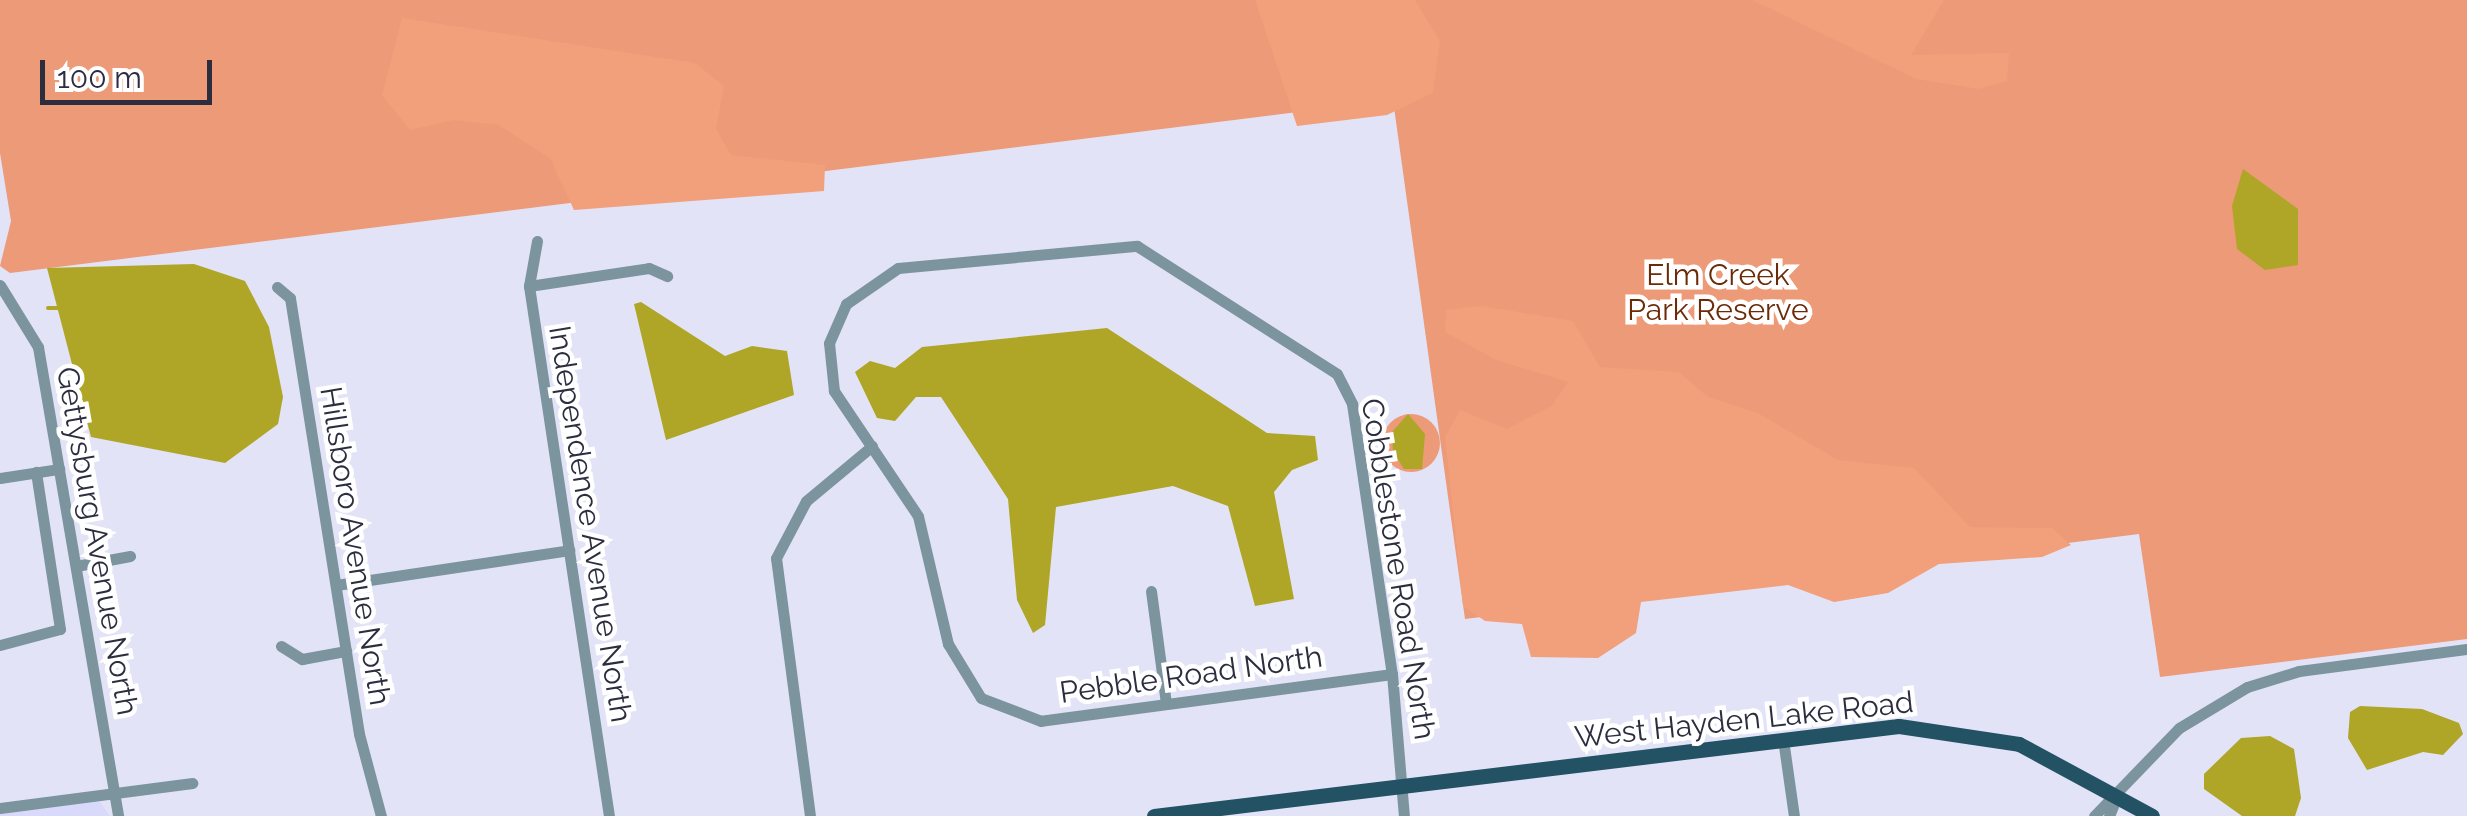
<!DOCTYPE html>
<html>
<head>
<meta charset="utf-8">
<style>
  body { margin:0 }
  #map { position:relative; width:2467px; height:816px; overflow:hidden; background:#e2e3f7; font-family:Raleway,sans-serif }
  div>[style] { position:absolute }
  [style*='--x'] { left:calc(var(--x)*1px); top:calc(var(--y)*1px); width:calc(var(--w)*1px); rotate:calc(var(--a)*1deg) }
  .built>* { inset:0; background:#d8d9fb }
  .green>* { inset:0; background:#ec9a77 }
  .round { border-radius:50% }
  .forest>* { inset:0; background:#f29f7b }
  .water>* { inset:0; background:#afa526 }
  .stream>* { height:4px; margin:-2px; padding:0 2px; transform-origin:2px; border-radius:2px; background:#afa526 }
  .minor>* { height:11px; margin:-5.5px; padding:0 5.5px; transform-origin:5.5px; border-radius:5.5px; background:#7c949e }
  .major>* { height:15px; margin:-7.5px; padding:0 7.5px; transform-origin:7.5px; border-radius:7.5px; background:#225263 }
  span { translate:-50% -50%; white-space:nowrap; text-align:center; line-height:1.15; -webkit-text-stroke:9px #fff; paint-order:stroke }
  .park-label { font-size:30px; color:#6b2b09 }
  .street-label { font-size:30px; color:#2d2d40 }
  .scale { position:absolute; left:40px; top:60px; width:172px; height:45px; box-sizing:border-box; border:5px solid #2d2d40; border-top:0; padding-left:12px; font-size:30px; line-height:35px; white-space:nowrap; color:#2d2d40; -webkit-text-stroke:8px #fff; paint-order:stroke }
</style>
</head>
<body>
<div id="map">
  <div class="built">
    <i style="clip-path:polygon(97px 798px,110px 816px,0 816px,0 814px)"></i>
  </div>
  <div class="green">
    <i style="clip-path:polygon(0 0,2467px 0,2467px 639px,2160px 677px,2139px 534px,1465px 619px,1393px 100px,10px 273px,0 266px,11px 221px,0 153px)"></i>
    <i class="round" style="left:1382px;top:414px;width:58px;height:58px"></i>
  </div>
  <div class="forest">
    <i style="clip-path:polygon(1255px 0,1415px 0,1440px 41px,1433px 93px,1387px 115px,1297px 126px)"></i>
    <i style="clip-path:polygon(1752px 0,1944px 0,1911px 55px,2009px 53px,2007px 81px,1979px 89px,1916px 79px)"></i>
    <i style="clip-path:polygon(402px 18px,695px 63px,724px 86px,716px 129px,731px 155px,825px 165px,824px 191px,574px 210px,550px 158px,498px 125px,454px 120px,410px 130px,382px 95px)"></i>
    <i style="clip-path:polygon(1481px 306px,1573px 321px,1600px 367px,1679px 372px,1708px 397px,1758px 413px,1838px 460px,1914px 468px,1970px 527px,2052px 528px,2071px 545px,2042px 557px,1939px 564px,1888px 593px,1834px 602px,1788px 585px,1641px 602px,1636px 633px,1598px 658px,1531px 657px,1522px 624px,1485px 621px,1463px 606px,1445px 437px,1460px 410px,1507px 429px,1551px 406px,1568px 382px,1496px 360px,1445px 332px,1446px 310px)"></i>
  </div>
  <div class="water">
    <i style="clip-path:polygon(2243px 169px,2298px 209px,2298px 265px,2265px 270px,2237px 249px,2232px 206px)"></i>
    <i style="clip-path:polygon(194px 264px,245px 281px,269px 327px,283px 397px,278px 424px,225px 463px,91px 437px,47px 268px)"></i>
    <i style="clip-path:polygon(641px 302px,725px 356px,752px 346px,787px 351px,794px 395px,666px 440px,634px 304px)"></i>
    <i style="clip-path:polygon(1107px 328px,1267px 433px,1315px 436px,1318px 460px,1292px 470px,1274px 492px,1294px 599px,1255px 606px,1228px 506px,1173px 486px,1056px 507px,1045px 625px,1033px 633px,1017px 600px,1008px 499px,941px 397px,916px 397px,895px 421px,877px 418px,855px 372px,870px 361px,895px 368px,922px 347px)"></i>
    <i style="clip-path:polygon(1408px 414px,1425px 434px,1422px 469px,1404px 469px,1393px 452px,1392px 432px)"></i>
    <i style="clip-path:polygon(2360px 706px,2422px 709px,2459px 723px,2463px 734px,2443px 755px,2423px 752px,2367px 770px,2348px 738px,2350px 712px)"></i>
    <i style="clip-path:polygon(2270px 736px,2294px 749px,2301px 798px,2295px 816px,2242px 816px,2204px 789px,2204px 774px,2241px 738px)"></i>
  </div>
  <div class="stream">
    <i style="--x:48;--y:308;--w:10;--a:0"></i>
  </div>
  <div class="minor">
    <i style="--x:537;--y:241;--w:46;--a:100.1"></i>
    <i style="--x:529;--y:286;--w:536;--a:81.42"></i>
    <i style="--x:0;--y:285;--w:73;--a:58.5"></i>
    <i style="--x:38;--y:347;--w:476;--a:80.3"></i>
    <i style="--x:529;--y:286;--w:121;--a:-8.5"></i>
    <i style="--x:649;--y:268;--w:20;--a:24"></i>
    <i style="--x:277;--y:287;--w:17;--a:40"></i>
    <i style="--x:290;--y:298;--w:441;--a:81"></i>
    <i style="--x:359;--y:734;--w:85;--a:75"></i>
    <i style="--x:0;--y:478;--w:60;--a:-8.7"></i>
    <i style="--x:76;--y:566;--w:55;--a:-10.5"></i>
    <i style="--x:336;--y:585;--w:236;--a:-8.5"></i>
    <i style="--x:1151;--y:591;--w:113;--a:82.4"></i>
    <i style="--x:0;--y:645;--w:62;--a:-14.9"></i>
    <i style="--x:60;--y:629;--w:159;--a:-98.7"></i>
    <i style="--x:281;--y:646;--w:25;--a:32"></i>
    <i style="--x:302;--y:659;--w:45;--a:-10.3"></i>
    <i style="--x:1392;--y:674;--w:354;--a:172.4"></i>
    <i style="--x:1041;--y:721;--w:64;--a:-159"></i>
    <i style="--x:981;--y:698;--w:63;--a:-121.4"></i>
    <i style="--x:948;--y:644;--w:131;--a:-103.2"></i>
    <i style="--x:918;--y:516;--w:151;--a:-123.9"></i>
    <i style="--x:834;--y:391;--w:48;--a:-95.9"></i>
    <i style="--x:829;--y:343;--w:43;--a:-66.4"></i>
    <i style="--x:846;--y:304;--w:63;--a:-34.7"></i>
    <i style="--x:898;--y:268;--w:240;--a:-5.3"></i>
    <i style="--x:1137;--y:246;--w:237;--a:32.6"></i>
    <i style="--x:1337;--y:374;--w:34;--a:63"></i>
    <i style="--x:1352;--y:404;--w:273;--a:81.6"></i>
    <i style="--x:1392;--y:674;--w:143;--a:85.2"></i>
    <i style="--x:1783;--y:739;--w:78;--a:81.9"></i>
    <i style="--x:0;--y:808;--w:194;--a:-7.4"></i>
    <i style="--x:810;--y:816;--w:260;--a:-97.5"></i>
    <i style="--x:776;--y:558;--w:64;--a:-62.2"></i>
    <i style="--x:806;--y:501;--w:86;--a:-39.8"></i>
    <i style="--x:2094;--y:816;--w:122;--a:-46"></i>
    <i style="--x:2179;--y:728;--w:79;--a:-31.1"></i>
    <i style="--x:2247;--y:687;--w:54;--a:-17.1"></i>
    <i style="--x:2299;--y:671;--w:169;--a:-7.5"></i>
    <i style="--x:2109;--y:816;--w:22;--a:-68"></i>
  </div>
  <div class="major">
    <i style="--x:1154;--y:816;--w:750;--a:-6.89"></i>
    <i style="--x:1899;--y:726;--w:121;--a:8.5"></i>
    <i style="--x:2019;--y:744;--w:151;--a:28.4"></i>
  </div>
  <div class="park-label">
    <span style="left:1718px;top:292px">Elm Creek<br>Park Reserve</span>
  </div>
  <div class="street-label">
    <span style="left:590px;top:524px;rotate:81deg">Independence Avenue North</span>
    <span style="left:97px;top:541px;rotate:80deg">Gettysburg Avenue North</span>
    <span style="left:355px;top:546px;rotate:81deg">Hillsboro Avenue North</span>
    <span style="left:1398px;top:569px;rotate:81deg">Cobblestone Road North</span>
    <span style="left:1191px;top:675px;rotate:-8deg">Pebble Road North</span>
    <span style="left:1744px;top:720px;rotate:-6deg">West Hayden Lake Road</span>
  </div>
  <div class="scale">100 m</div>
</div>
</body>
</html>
